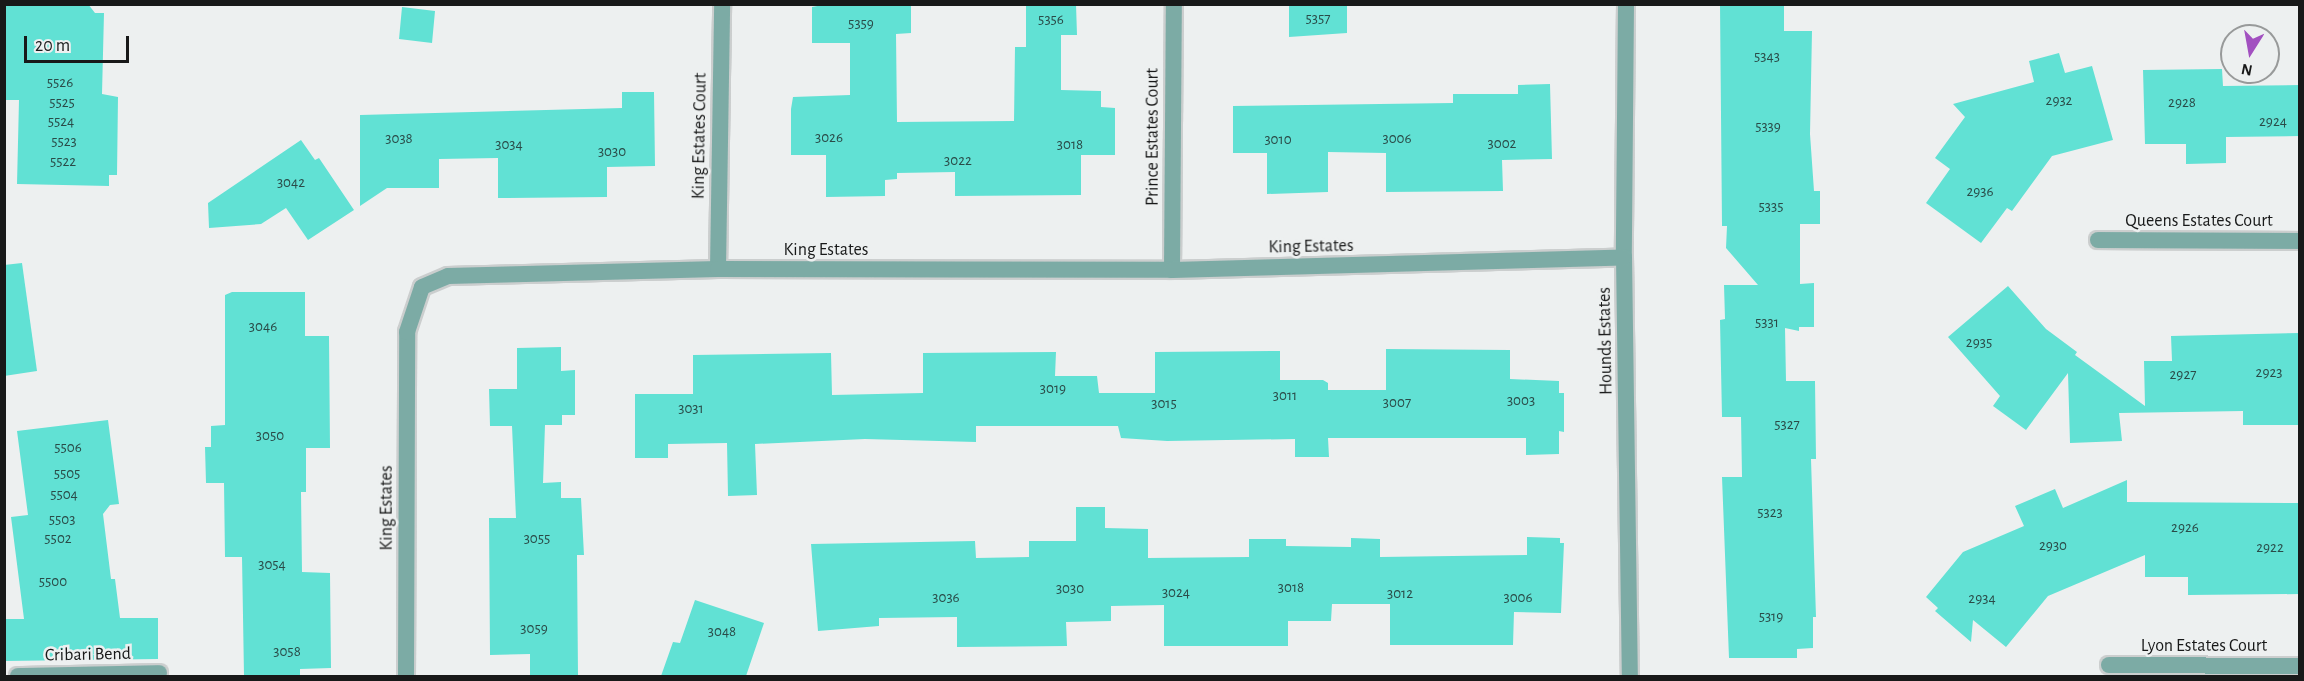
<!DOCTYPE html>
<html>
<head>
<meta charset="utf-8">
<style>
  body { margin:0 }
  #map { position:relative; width:2304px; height:681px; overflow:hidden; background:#edf0f0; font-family:"Alegreya Sans",sans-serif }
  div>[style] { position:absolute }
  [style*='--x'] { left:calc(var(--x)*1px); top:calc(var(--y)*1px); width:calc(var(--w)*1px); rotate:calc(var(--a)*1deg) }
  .building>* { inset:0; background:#61e1d4 }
  .roads { filter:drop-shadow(2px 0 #cbcece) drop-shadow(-2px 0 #cbcece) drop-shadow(0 2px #cbcece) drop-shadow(0 -2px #cbcece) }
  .minor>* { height:16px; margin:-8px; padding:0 8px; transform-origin:8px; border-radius:8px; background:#7caba5 }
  span { translate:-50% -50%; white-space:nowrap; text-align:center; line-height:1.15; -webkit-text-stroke:5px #edf0f0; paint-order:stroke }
  .number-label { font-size:15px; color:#2a4b48 }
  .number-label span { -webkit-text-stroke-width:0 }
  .street-label { font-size:18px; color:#181919 }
  .frame { position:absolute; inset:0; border:6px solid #181919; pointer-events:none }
  .north { position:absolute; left:2220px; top:24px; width:60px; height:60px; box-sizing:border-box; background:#edf0f0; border:2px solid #989a9a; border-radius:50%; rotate:191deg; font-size:16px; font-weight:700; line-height:24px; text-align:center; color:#181919 }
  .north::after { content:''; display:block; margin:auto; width:21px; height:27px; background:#a250c0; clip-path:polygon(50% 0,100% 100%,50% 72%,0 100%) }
  .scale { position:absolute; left:24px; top:36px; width:105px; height:27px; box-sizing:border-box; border:3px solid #181919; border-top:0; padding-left:8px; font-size:18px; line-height:21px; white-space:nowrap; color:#181919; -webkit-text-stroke:4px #edf0f0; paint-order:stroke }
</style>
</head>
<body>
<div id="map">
  <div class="building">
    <i style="clip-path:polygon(4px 4px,88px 4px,95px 13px,104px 13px,102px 94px,118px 97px,117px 175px,109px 175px,109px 186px,17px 184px,19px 100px,4px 100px)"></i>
    <i style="clip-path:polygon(828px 4px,911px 4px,911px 33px,896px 34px,897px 122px,1014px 121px,1015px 47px,1026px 47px,1026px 4px,1076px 4px,1077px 35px,1061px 35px,1061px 90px,1101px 91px,1101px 107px,1115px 108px,1115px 155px,1081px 155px,1081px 195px,955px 196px,955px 172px,897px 173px,897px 179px,885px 180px,885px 196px,826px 197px,826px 155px,791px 155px,791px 109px,793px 97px,850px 95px,850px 43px,812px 43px,812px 7px)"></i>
    <i style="clip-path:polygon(1289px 4px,1347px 4px,1347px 33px,1289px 37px)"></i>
    <i style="clip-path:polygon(1720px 4px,1784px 4px,1784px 31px,1812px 31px,1810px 134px,1814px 191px,1820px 191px,1820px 224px,1800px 224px,1800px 284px,1814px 283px,1814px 327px,1799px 327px,1799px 331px,1785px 328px,1786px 381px,1815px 381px,1816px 459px,1811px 459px,1816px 617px,1813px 617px,1813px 648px,1797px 649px,1797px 658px,1729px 658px,1722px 477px,1742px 477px,1741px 417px,1722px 417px,1720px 320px,1725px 319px,1724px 285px,1758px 285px,1726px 248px,1727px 226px,1722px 226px)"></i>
    <i style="clip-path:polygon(402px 7px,435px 11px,432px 43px,399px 39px)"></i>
    <i style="clip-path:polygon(2059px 53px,2065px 73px,2092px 66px,2113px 140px,2052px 156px,2012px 211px,2007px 208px,1981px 243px,1926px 203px,1950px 169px,1935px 158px,1965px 117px,1953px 104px,2034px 82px,2029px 61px)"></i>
    <i style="clip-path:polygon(2222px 69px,2223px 86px,2300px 85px,2300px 136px,2226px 137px,2226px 163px,2186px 164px,2186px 144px,2145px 144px,2143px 70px)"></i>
    <i style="clip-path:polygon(1550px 84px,1552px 159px,1502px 160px,1503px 191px,1386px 192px,1386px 153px,1328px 152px,1328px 192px,1267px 194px,1267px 153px,1233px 153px,1233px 106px,1453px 103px,1453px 94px,1518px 94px,1518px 85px)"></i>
    <i style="clip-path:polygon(622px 92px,654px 92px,655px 166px,607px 167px,607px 197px,498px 198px,498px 158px,439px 159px,439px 188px,387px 188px,360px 206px,360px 115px,622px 108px)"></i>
    <i style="clip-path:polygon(301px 140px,315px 160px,319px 158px,354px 210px,308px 240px,286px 208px,261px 224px,209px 228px,208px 203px)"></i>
    <i style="clip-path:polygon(22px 263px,37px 371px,4px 376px,4px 265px)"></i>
    <i style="clip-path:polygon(2008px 286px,2046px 329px,2077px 352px,2075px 355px,2145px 406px,2144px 361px,2172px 361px,2171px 336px,2300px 333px,2300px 425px,2243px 425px,2243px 411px,2119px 413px,2122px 441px,2070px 443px,2068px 373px,2026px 430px,1993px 406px,2000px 396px,1948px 337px)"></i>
    <i style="clip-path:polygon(232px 292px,305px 292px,305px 336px,329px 336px,330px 448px,306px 448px,306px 492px,301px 492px,302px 572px,330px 573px,331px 668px,300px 669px,300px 676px,244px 676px,242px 557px,225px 557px,224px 483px,206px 483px,205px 447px,211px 447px,211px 426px,225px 425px,225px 295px)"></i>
    <i style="clip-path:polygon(561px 347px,561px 371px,575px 370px,575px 415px,562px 415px,562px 425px,545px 425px,543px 483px,561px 482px,561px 498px,581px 498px,584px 555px,577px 555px,578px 676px,530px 676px,530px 654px,490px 655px,489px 518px,516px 518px,512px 426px,490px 426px,489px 389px,517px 389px,517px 348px)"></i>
    <i style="clip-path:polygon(1386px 349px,1510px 350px,1510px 379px,1559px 381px,1559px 393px,1564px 393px,1564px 432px,1559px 431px,1559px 454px,1526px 455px,1526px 438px,1328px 438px,1329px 457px,1295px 457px,1295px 439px,1167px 441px,1121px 438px,1118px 426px,976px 426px,976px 442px,865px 439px,755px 444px,757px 495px,728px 496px,727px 443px,668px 444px,668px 458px,635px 458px,635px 394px,693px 394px,693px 355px,831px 353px,832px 395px,923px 393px,923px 353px,1056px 352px,1055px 376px,1097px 376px,1099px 393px,1155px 393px,1155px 352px,1280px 351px,1280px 380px,1323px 380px,1328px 383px,1328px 390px,1386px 390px)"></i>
    <i style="clip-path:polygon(108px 420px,119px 504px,110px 505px,103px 514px,111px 579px,115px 579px,120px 618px,158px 618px,158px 659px,4px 661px,4px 619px,24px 619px,11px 517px,28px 515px,17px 431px)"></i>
    <i style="clip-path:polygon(2127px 480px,2127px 502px,2300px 503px,2300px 594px,2188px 595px,2188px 577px,2145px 577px,2145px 555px,2048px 596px,2006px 647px,1973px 620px,1971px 642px,1935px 611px,1938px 608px,1926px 597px,1963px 552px,2024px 526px,2015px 506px,2055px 489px,2063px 508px)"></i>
    <i style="clip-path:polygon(1076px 507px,1105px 507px,1105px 528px,1148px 529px,1148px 558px,1249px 557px,1249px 539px,1286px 539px,1286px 546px,1351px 547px,1351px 538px,1380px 539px,1380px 557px,1527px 555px,1527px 537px,1560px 538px,1560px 543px,1564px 543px,1561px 613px,1514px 612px,1513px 645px,1390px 645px,1390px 604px,1332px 604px,1331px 621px,1288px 621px,1288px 646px,1164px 646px,1164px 605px,1111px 606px,1111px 621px,1066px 622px,1067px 646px,957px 647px,957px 617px,879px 618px,879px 626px,818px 631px,811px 544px,975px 541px,976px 558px,1029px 557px,1029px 541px,1076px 541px)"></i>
    <i style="clip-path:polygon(695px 600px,764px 623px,746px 676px,661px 676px,673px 642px,680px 643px)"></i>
  </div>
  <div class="roads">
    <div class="minor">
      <i style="--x:1626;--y:4;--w:253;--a:90.5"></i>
      <i style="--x:1624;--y:257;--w:419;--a:89.2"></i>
      <i style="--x:2098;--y:240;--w:202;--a:0.3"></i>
      <i style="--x:718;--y:269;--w:265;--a:-89.1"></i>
      <i style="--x:1172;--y:270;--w:266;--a:-89.6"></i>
      <i style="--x:2109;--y:665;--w:191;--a:0.3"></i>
      <i style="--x:18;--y:676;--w:141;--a:-1.2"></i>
      <i style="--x:406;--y:676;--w:344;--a:-89.8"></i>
      <i style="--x:407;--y:332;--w:47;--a:-71.6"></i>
      <i style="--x:422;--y:287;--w:28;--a:-23"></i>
      <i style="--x:448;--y:276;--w:270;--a:-1.5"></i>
      <i style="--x:718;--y:269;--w:454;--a:0.1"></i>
      <i style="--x:1172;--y:270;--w:452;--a:-1.6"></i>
    </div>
  </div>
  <div class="number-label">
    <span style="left:1318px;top:19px">5357</span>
    <span style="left:1051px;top:20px">5356</span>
    <span style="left:861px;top:24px">5359</span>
    <span style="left:1767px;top:57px">5343</span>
    <span style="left:60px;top:83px">5526</span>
    <span style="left:2059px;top:101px">2932</span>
    <span style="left:62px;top:103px">5525</span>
    <span style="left:2182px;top:103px">2928</span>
    <span style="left:61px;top:122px">5524</span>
    <span style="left:2273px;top:122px">2924</span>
    <span style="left:1768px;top:127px">5339</span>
    <span style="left:829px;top:138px">3026</span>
    <span style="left:399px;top:139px">3038</span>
    <span style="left:1397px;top:139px">3006</span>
    <span style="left:1278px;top:140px">3010</span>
    <span style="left:64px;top:142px">5523</span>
    <span style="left:1502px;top:144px">3002</span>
    <span style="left:509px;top:145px">3034</span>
    <span style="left:1070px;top:145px">3018</span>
    <span style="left:612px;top:152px">3030</span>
    <span style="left:958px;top:161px">3022</span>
    <span style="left:63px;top:162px">5522</span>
    <span style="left:291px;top:183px">3042</span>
    <span style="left:1980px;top:192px">2936</span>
    <span style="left:1771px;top:207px">5335</span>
    <span style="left:1767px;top:323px">5331</span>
    <span style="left:263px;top:327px">3046</span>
    <span style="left:1979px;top:343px">2935</span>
    <span style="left:2269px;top:373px">2923</span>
    <span style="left:2183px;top:375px">2927</span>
    <span style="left:1053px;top:389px">3019</span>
    <span style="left:1285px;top:396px">3011</span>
    <span style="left:1521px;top:401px">3003</span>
    <span style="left:1397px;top:403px">3007</span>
    <span style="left:1164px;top:404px">3015</span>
    <span style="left:691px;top:409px">3031</span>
    <span style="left:1787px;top:425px">5327</span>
    <span style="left:270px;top:436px">3050</span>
    <span style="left:68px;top:448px">5506</span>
    <span style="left:67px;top:474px">5505</span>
    <span style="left:64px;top:495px">5504</span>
    <span style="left:1770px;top:513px">5323</span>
    <span style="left:62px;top:520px">5503</span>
    <span style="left:2185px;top:528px">2926</span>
    <span style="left:58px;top:539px">5502</span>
    <span style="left:537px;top:539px">3055</span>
    <span style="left:2053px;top:546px">2930</span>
    <span style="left:2270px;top:548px">2922</span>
    <span style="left:272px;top:565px">3054</span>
    <span style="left:53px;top:582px">5500</span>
    <span style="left:1291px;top:588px">3018</span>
    <span style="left:1070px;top:589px">3030</span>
    <span style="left:1176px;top:593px">3024</span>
    <span style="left:1400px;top:594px">3012</span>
    <span style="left:946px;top:598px">3036</span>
    <span style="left:1518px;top:598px">3006</span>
    <span style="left:1982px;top:599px">2934</span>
    <span style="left:1771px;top:617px">5319</span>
    <span style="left:534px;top:629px">3059</span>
    <span style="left:722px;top:632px">3048</span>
    <span style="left:287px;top:652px">3058</span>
  </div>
  <div class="street-label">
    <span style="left:700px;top:136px;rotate:-89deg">King Estates Court</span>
    <span style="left:1153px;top:137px;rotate:-90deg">Prince Estates Court</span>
    <span style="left:2199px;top:221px">Queens Estates Court</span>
    <span style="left:1311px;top:247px;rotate:-1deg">King Estates</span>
    <span style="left:826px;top:250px">King Estates</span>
    <span style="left:1606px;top:341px;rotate:-91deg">Hounds Estates</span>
    <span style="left:387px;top:508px;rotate:-90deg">King Estates</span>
    <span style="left:2204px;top:646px">Lyon Estates Court</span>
    <span style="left:88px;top:655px;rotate:-1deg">Cribari Bend</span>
  </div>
  <div class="frame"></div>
  <div class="north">N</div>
  <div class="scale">20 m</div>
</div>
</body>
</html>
